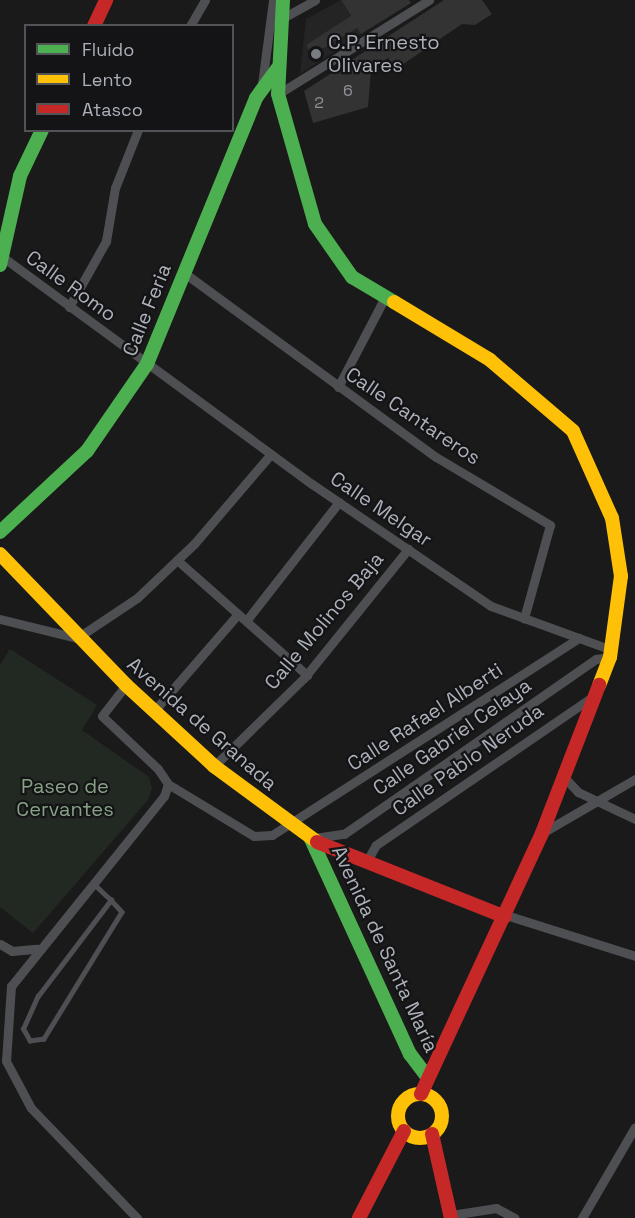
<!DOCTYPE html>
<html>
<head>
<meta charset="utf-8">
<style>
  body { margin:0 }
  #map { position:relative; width:635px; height:1218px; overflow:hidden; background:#1a1a1a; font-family:"Space Grotesk",sans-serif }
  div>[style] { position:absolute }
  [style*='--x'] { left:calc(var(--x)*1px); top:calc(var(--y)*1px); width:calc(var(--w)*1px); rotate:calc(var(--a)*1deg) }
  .built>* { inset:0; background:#242425 }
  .green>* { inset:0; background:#222822 }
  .building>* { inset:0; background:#333334 }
  .lane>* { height:4.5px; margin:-2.25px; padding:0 2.25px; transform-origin:2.25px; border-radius:2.25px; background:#4e4f52 }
  .street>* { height:9px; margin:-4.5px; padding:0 4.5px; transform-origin:4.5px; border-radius:4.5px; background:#4e4f52 }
  .fast>* { height:14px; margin:-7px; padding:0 7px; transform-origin:7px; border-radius:7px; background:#4caf50 }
  .slow>* { height:14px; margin:-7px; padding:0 7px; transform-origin:7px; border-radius:7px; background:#ffc107 }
  .slow>.ring { margin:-7px; padding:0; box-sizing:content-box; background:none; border:14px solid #ffc107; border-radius:50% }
  .jam>* { height:14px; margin:-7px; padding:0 7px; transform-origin:7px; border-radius:7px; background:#c62828 }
  .dots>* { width:16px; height:16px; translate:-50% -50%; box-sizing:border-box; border:3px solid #141416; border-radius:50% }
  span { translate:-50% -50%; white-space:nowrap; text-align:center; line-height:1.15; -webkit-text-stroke:4.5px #141416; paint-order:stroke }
  .number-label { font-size:16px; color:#8e9298 }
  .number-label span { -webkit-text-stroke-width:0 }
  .poi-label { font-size:20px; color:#acb1b9 }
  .left { translate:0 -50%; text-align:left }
  .street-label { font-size:20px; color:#acb1b9 }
  .park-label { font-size:20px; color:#86a285 }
  .legend { position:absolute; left:24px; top:24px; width:210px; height:108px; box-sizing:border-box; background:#141416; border:2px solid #515357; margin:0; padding:8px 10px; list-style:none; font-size:18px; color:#acb1b9 }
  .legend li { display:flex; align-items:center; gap:12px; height:30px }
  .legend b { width:30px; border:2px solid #515357 }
</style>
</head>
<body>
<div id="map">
  <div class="built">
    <i style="clip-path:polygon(341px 0,361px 34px,300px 74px,306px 19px)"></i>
  </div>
  <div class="green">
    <i style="clip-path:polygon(10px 649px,97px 705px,82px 730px,149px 777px,152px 788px,148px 800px,33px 933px,0 907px,0 665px)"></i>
  </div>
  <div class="building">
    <i style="clip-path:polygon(341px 0,409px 0,411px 3px,361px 34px,357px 28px,312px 55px,306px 45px,351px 16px)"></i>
    <i style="clip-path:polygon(444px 0,482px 0,492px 14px,475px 25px,462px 24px,396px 69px,388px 58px,371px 70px,368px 107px,313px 123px,304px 91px)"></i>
  </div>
  <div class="lane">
    <i style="--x:94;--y:884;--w:23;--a:43"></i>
    <i style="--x:111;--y:900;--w:16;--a:47"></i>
    <i style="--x:122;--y:912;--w:149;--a:121.6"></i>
    <i style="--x:44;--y:1039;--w:14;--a:172"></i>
    <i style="--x:30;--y:1041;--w:14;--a:-120"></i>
    <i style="--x:23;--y:1029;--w:36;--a:-66"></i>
    <i style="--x:38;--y:996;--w:121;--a:-52.8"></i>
  </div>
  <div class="street">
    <i style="--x:281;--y:19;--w:39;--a:-29"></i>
    <i style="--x:190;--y:26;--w:30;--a:-60"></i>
    <i style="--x:262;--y:84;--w:85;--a:-82.5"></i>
    <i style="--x:278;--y:94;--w:178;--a:-31.9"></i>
    <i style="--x:0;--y:255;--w:387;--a:36.3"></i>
    <i style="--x:312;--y:484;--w:217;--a:34.3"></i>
    <i style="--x:491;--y:606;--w:129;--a:20"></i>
    <i style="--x:183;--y:272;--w:313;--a:36.2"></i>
    <i style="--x:436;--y:457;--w:133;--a:30.8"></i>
    <i style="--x:550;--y:525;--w:97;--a:105.6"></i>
    <i style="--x:69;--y:307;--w:76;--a:-60.7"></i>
    <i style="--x:106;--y:241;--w:54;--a:-80.4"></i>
    <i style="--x:115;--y:188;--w:62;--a:-68.4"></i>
    <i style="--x:338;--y:387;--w:102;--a:-62.4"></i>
    <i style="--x:177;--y:560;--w:174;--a:41.5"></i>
    <i style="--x:0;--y:619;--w:79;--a:13.9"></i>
    <i style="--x:77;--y:638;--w:72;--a:-33.7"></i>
    <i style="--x:137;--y:598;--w:79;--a:-43.5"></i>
    <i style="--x:194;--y:544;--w:118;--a:-49.5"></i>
    <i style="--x:246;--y:621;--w:151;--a:-52"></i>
    <i style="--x:126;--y:685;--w:39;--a:128"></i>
    <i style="--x:102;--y:716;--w:77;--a:43.4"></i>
    <i style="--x:158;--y:769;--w:18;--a:56"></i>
    <i style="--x:168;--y:784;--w:13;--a:108"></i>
    <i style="--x:164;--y:796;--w:244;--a:128.8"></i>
    <i style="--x:11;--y:986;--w:75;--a:93.8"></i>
    <i style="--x:6;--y:1061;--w:53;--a:62"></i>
    <i style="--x:31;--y:1108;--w:153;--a:46.1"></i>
    <i style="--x:154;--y:711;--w:128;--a:-49.1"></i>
    <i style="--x:214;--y:766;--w:126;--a:-44.4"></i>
    <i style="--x:304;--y:678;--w:166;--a:-51.1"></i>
    <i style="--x:564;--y:777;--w:21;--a:47"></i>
    <i style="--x:578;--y:792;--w:63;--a:25.3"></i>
    <i style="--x:168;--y:784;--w:100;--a:31.2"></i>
    <i style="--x:254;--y:836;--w:18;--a:-3"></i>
    <i style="--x:272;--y:835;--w:365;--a:-32.7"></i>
    <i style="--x:542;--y:833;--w:108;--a:-30.1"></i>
    <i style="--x:314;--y:838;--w:30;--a:-8"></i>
    <i style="--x:344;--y:834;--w:307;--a:-34.8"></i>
    <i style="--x:596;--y:659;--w:14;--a:-8"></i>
    <i style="--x:367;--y:861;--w:18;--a:-61"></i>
    <i style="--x:376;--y:845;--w:264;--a:-34.4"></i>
    <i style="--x:506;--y:915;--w:135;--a:17.6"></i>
    <i style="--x:0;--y:944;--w:14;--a:30"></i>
    <i style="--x:12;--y:951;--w:25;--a:-5"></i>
    <i style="--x:451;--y:1215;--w:46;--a:-8.8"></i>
    <i style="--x:496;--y:1208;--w:21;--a:28"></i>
    <i style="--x:582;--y:1218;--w:105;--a:-59.8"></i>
  </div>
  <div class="fast">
    <i style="--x:283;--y:0;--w:94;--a:93"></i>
    <i style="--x:278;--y:94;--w:135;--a:74.1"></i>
    <i style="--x:315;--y:224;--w:65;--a:55.1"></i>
    <i style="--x:352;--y:277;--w:49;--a:30.8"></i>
    <i style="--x:0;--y:265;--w:91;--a:-77.3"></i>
    <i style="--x:20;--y:176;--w:51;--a:-64.4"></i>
    <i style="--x:0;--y:532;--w:119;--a:-43"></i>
    <i style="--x:87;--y:451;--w:106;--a:-55.4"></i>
    <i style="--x:147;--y:364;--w:287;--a:-67.7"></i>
    <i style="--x:256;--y:98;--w:37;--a:-54"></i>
    <i style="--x:311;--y:839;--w:237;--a:65.3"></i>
    <i style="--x:410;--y:1054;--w:26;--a:53"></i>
  </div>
  <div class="slow">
    <i style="--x:394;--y:302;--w:112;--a:31.1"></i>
    <i style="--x:490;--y:360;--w:109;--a:40.5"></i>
    <i style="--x:573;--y:431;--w:95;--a:65.9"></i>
    <i style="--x:612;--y:518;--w:59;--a:81.2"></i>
    <i style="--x:621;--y:576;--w:82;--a:97.7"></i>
    <i style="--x:610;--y:657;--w:30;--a:111"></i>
    <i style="--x:0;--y:554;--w:182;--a:46.1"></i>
    <i style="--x:126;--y:685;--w:120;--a:42.6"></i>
    <i style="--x:214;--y:766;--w:128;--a:36.4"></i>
    <i class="ring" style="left:398px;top:1094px;width:30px;height:30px"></i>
  </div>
  <div class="jam">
    <i style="--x:94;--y:26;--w:29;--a:-65"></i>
    <i style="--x:317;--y:842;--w:202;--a:21.7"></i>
    <i style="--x:421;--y:1094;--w:288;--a:-65.1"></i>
    <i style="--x:542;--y:833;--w:159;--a:-68.9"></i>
    <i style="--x:432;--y:1134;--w:86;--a:77.3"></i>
    <i style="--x:359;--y:1218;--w:98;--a:-62.7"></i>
  </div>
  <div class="dots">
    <i style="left:316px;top:54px;background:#797c81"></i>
  </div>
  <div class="number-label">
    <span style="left:348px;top:91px">6</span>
    <span style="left:319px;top:103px">2</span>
  </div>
  <div class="poi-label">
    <span class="left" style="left:328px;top:54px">C.P. Ernesto<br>Olivares</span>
  </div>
  <div class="street-label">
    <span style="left:71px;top:286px;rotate:36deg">Calle Romo</span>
    <span style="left:147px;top:310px;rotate:-68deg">Calle Feria</span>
    <span style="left:413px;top:416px;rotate:34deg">Calle Cantareros</span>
    <span style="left:381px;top:509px;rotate:34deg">Calle Melgar</span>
    <span style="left:324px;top:621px;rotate:-50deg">Calle Molinos Baja</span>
    <span style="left:425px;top:717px;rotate:-33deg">Calle Rafael Alberti</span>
    <span style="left:202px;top:724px;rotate:41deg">Avenida de Granada</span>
    <span style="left:452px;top:737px;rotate:-35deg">Calle Gabriel Celaya</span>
    <span style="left:468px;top:760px;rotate:-35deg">Calle Pablo Neruda</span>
    <span style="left:385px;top:949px;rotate:65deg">Avenida de Santa María</span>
  </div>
  <div class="park-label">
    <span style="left:65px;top:798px">Paseo de<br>Cervantes</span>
  </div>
  <ul class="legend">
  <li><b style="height:8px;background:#4caf50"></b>Fluido</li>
  <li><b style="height:8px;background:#ffc107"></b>Lento</li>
  <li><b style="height:8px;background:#c62828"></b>Atasco</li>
  </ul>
</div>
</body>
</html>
